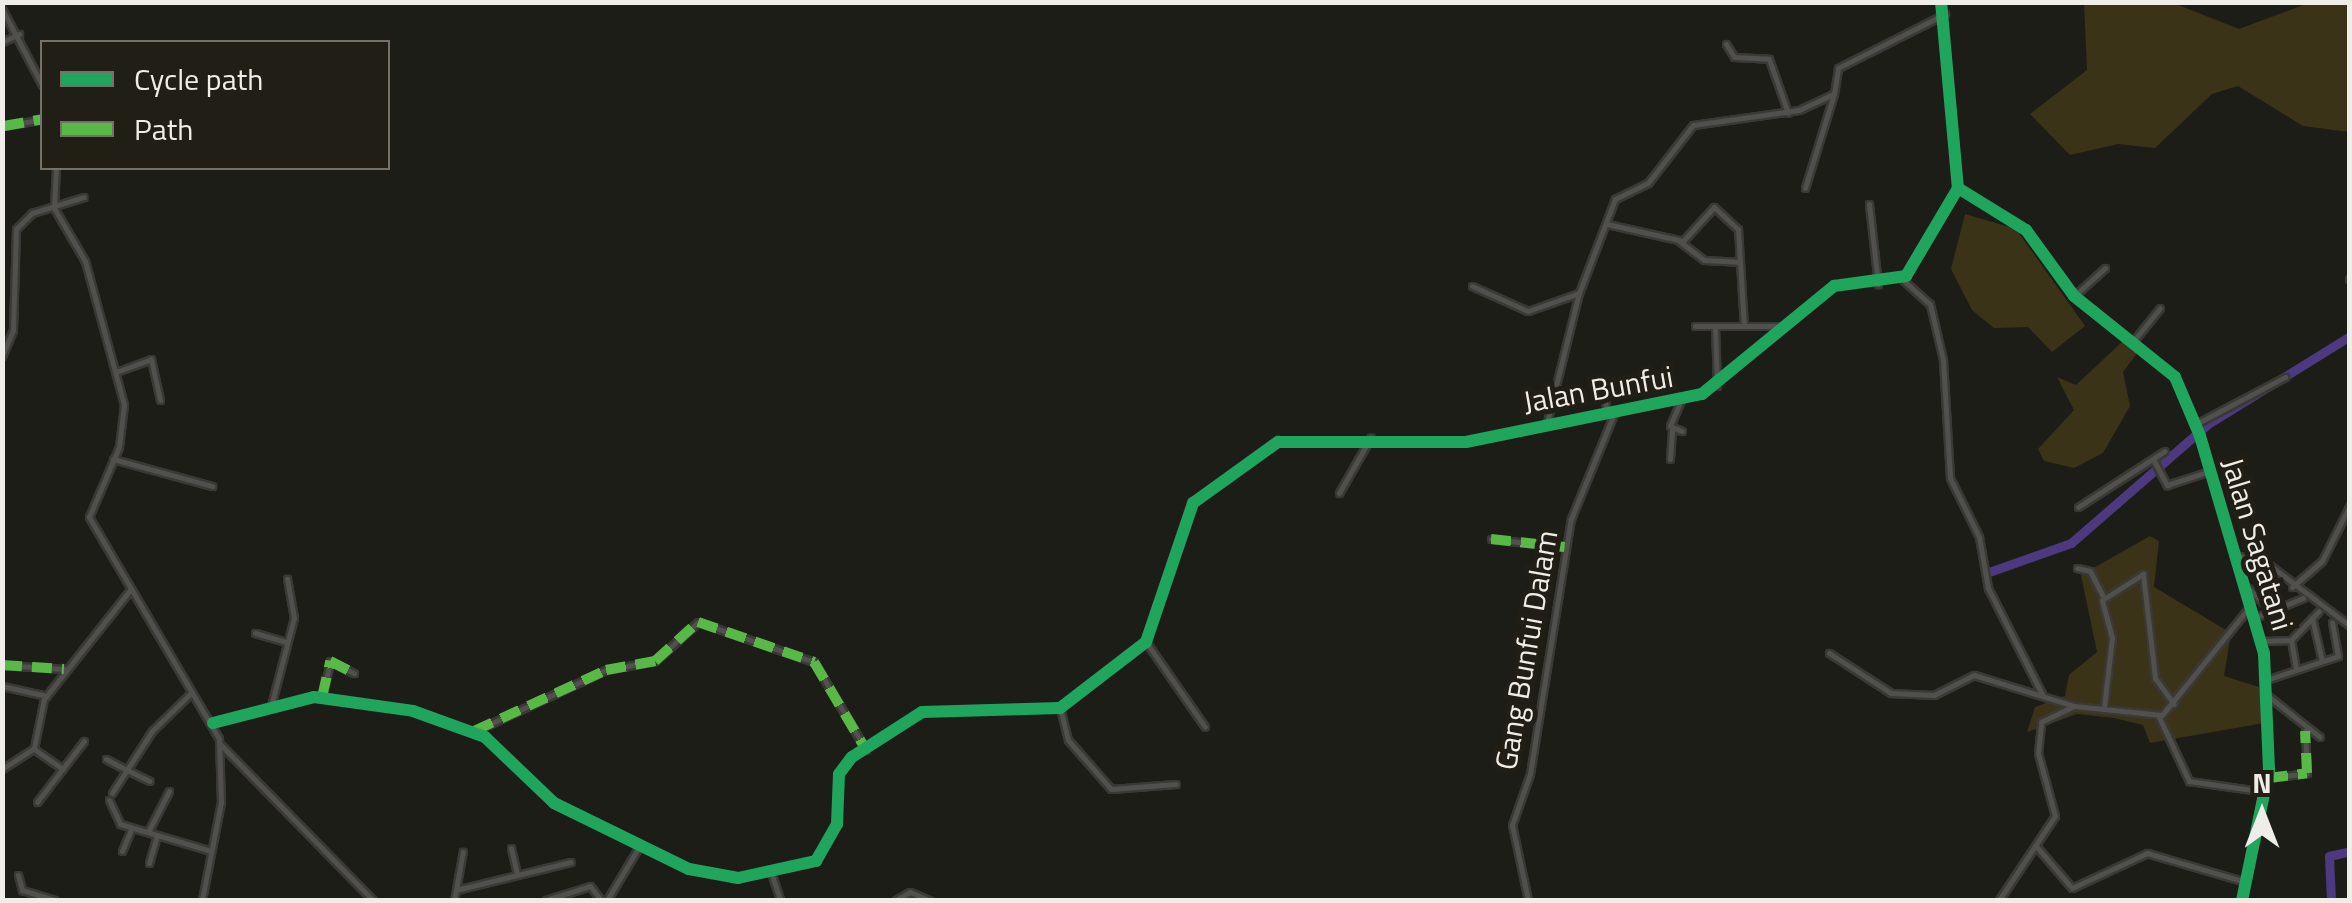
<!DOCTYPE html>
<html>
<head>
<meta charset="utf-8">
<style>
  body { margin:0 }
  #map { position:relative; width:2352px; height:903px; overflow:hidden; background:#1d1d18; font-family:"Titillium Web",sans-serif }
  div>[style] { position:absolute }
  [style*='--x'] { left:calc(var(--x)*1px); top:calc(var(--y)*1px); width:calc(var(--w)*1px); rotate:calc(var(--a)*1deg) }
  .green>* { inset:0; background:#3b3317 }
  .river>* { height:9px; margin:-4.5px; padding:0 4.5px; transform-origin:4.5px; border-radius:4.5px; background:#4d3980 }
  .roads { filter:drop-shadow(2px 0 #393935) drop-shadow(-2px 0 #393935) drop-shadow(0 2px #393935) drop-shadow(0 -2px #393935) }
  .minor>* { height:5px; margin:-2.5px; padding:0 2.5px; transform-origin:2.5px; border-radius:2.5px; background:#51504d }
  .quiet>* { height:10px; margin-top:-5px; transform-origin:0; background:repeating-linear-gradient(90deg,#58b947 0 20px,transparent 0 30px) }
  .cycleway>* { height:12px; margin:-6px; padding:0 6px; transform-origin:6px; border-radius:6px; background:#20a55d }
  span { translate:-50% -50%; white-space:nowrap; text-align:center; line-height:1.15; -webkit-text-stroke:10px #201e15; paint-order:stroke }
  .street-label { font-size:30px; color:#efede7 }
  .frame { position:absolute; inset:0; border:5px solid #efede7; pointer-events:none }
  .legend { position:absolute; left:40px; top:40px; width:350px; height:130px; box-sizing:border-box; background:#201e15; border:2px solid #737169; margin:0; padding:12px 18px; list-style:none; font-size:30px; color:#efede7 }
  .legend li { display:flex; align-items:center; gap:20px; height:50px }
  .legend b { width:50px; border:2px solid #737169 }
  .north { position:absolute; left:2212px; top:763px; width:100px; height:100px; -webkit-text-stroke:8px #201e15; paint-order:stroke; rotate:0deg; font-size:28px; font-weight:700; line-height:40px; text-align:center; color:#efede7 }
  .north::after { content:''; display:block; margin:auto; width:35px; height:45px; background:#efede7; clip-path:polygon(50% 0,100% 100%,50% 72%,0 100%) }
</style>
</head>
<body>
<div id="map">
  <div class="green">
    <i style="clip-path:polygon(2084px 3px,2173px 3px,2239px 29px,2309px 3px,2348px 3px,2349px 132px,2303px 126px,2238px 86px,2212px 94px,2155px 148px,2118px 144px,2070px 155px,2030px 114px,2087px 70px)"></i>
    <i style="clip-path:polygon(1965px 214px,2016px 229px,2085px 326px,2052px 352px,2028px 327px,1994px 328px,1972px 310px,1951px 269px)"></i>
    <i style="clip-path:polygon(2123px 341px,2138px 352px,2123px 372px,2130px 406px,2103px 453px,2074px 468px,2044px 461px,2038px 449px,2074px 410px,2057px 377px,2076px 385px)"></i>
    <i style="clip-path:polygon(2150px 536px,2159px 541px,2154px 587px,2231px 633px,2224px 676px,2259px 687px,2264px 723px,2150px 743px,2143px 725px,2114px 718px,2077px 714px,2027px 732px,2035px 707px,2065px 696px,2069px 675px,2097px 652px,2081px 575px)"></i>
  </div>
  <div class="river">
    <i style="--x:1989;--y:572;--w:87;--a:-19.5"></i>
    <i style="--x:2071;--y:543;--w:181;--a:-41"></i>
    <i style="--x:2208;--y:424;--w:167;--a:-31.8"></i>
    <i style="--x:2331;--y:900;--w:44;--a:-92.6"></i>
    <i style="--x:2329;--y:856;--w:22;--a:-13"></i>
  </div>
  <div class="roads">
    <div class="minor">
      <i style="--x:1941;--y:2;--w:187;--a:84.8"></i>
      <i style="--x:1958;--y:188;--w:80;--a:31.7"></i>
      <i style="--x:2026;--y:230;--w:82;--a:54"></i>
      <i style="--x:2074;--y:296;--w:129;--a:38.7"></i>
      <i style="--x:2175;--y:377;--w:64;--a:67"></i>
      <i style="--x:2200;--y:436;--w:227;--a:73.6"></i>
      <i style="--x:2264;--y:654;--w:116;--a:87.5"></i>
      <i style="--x:2269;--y:770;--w:133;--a:101.7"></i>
      <i style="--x:2;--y:9;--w:86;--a:62.2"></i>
      <i style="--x:2;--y:42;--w:19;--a:-25"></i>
      <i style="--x:1726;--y:44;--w:15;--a:58"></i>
      <i style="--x:1734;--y:57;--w:35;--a:3"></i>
      <i style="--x:1769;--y:59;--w:57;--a:70.6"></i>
      <i style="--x:4;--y:126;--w:39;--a:-10"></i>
      <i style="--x:56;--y:168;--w:40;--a:92.9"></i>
      <i style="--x:54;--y:208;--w:61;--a:59.7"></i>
      <i style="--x:85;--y:261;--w:149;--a:74.8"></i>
      <i style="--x:124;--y:405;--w:42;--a:96.8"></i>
      <i style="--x:119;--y:447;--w:76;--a:113.2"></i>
      <i style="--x:89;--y:517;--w:257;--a:59.6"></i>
      <i style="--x:219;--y:739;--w:63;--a:88.2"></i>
      <i style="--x:221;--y:802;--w:100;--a:101"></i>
      <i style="--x:1805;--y:188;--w:98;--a:-72.9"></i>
      <i style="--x:1869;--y:204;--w:81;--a:83.6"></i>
      <i style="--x:1607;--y:224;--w:78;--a:12.6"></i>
      <i style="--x:1683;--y:241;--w:46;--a:-47.6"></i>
      <i style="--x:1714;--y:207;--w:33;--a:43"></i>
      <i style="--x:1738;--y:229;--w:97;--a:86.5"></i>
      <i style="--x:1679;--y:241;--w:31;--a:37"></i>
      <i style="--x:1704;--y:260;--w:34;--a:3"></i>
      <i style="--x:2349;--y:279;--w:1;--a:-45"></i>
      <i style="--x:1903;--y:280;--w:36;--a:42"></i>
      <i style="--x:1930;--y:304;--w:57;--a:76.9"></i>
      <i style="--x:1943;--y:360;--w:118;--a:86.6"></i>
      <i style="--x:1950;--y:478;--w:66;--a:63.8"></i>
      <i style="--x:1979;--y:537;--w:52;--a:80"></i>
      <i style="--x:1988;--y:588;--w:119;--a:63"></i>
      <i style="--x:1472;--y:286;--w:61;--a:24.1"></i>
      <i style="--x:1528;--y:311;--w:54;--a:-19.4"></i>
      <i style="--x:2074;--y:296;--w:42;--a:-42.1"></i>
      <i style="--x:1695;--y:326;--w:91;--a:0"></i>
      <i style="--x:1715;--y:326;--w:60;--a:88.1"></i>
      <i style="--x:2131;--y:344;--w:46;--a:-51.1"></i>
      <i style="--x:2;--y:356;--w:28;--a:-67"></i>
      <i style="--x:13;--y:330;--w:101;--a:-88.3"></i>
      <i style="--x:16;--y:229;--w:23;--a:-45"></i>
      <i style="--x:32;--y:213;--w:54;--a:-17.1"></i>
      <i style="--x:116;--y:372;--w:37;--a:-20"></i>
      <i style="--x:151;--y:359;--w:42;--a:77.6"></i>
      <i style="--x:1602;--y:384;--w:29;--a:80"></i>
      <i style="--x:1681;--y:400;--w:28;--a:113"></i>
      <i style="--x:1670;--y:426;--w:13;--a:23"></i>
      <i style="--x:1547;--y:422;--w:133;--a:-76.1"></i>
      <i style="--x:1579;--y:293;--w:101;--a:-69"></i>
      <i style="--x:1615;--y:199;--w:37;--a:-26"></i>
      <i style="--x:1648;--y:183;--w:73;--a:-52.2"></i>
      <i style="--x:1693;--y:125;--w:107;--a:-8.1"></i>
      <i style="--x:1799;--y:110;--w:38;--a:-25"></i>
      <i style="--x:1834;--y:94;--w:26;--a:-81"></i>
      <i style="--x:1838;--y:68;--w:120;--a:-26.8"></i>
      <i style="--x:2196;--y:424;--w:101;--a:-27.8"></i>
      <i style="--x:113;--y:459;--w:103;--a:15.3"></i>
      <i style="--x:1670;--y:459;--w:31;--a:-86"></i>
      <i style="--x:2153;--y:459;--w:30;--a:62"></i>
      <i style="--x:2167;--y:485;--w:45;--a:-18"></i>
      <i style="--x:1339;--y:493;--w:64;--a:-60.3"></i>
      <i style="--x:2078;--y:507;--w:103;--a:-32.8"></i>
      <i style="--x:1491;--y:539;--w:74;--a:6.2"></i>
      <i style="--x:2236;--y:555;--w:33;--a:16"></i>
      <i style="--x:2268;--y:564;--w:103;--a:37.1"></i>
      <i style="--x:2077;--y:568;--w:13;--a:13"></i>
      <i style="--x:2090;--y:571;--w:29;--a:63"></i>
      <i style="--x:2292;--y:587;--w:40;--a:-41"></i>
      <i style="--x:2322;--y:561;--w:63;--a:-63.4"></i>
      <i style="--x:2248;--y:588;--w:40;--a:44"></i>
      <i style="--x:2254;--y:618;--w:53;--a:-22.2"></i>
      <i style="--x:2312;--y:618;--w:44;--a:76.9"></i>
      <i style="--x:255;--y:633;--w:32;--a:16"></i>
      <i style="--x:2291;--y:640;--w:40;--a:-46"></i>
      <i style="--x:2261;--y:641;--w:30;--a:-2"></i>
      <i style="--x:2291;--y:640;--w:29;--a:80"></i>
      <i style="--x:1146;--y:642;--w:103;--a:55.2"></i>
      <i style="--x:1829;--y:653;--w:74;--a:32.8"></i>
      <i style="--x:1891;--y:693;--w:43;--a:2.7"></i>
      <i style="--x:1934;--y:695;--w:45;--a:-26.6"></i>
      <i style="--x:1974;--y:675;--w:102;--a:17.2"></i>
      <i style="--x:2;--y:665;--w:62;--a:3.7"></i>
      <i style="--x:2266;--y:680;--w:76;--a:-18.4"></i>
      <i style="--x:2338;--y:656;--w:34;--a:-100"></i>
      <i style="--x:2;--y:686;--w:46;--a:12.5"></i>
      <i style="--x:2268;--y:696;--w:66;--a:38.3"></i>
      <i style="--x:322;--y:697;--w:37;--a:-77"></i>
      <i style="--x:330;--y:661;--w:27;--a:27"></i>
      <i style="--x:271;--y:706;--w:91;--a:-75.4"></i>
      <i style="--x:294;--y:618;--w:40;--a:-100"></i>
      <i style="--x:2104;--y:707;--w:69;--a:-83.4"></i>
      <i style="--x:2112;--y:638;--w:39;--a:-105"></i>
      <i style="--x:2102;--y:600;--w:49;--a:-32.4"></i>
      <i style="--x:2143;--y:574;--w:105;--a:83.4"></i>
      <i style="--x:2155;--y:678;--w:32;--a:54"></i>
      <i style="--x:1060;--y:708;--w:33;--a:76"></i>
      <i style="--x:1068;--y:740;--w:65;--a:48.7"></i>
      <i style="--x:1111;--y:789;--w:65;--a:-4.4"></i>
      <i style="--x:2159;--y:717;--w:71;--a:64.9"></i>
      <i style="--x:2189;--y:781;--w:78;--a:8.1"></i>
      <i style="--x:213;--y:723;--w:104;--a:-14.4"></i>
      <i style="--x:314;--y:697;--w:100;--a:8"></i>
      <i style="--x:413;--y:711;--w:77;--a:19.9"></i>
      <i style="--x:485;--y:737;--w:95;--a:43.7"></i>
      <i style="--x:554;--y:803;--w:150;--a:26.1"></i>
      <i style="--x:689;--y:869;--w:50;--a:10.4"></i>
      <i style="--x:738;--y:878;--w:80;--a:-12.3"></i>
      <i style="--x:816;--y:861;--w:43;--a:-60.4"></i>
      <i style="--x:837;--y:824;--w:50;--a:-87.7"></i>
      <i style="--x:839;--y:774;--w:21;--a:-53"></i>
      <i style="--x:852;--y:757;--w:83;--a:-32.7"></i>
      <i style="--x:922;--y:712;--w:138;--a:-1.7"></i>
      <i style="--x:1060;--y:708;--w:108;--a:-37.5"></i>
      <i style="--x:1146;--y:642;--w:147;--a:-71.3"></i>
      <i style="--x:1193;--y:503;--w:105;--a:-35.7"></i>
      <i style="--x:1278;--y:442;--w:188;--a:0"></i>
      <i style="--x:1466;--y:442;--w:241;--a:-11.5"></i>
      <i style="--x:1702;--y:394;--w:171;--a:-39.3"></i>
      <i style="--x:1834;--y:286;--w:73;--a:-7.9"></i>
      <i style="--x:1906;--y:276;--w:102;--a:-59.4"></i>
      <i style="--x:475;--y:731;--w:145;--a:-25"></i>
      <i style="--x:606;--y:670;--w:50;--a:-10.4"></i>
      <i style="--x:655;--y:661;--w:58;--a:-42.2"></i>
      <i style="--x:698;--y:622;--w:123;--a:19"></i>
      <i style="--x:814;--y:662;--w:102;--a:59.4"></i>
      <i style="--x:220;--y:744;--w:219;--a:45.6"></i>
      <i style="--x:34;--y:749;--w:35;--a:35"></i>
      <i style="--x:106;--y:759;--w:24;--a:28"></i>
      <i style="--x:2;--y:769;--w:38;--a:-33"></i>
      <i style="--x:34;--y:748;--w:50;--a:-78.5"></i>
      <i style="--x:44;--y:699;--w:139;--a:-51.7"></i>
      <i style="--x:127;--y:770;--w:25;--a:26"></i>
      <i style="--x:2268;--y:778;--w:39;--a:-7"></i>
      <i style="--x:2307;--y:773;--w:42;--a:-92.7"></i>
      <i style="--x:112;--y:793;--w:74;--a:-57.2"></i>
      <i style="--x:152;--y:731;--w:54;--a:-44.3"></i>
      <i style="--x:109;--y:800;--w:26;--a:65"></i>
      <i style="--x:120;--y:824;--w:95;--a:16.5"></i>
      <i style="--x:37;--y:802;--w:77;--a:-52.4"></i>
      <i style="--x:148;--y:832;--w:46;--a:-62.9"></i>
      <i style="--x:2036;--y:846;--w:55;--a:49.4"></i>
      <i style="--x:2072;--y:888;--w:83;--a:-25"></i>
      <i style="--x:2147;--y:853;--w:99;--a:16.4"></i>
      <i style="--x:511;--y:848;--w:26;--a:77"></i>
      <i style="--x:122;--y:851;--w:25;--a:-67"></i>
      <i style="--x:149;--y:863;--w:29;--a:-74"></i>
      <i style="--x:771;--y:872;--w:29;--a:72"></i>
      <i style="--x:18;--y:875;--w:16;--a:75"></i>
      <i style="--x:22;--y:890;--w:34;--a:17"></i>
      <i style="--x:456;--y:890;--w:39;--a:-80"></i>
      <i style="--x:454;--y:900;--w:10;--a:-79"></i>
      <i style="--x:456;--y:890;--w:118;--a:-13.7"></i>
      <i style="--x:546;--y:900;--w:46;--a:-17.7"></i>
      <i style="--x:590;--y:886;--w:18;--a:52"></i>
      <i style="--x:607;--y:900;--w:58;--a:-59"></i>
      <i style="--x:896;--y:900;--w:16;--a:-30"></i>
      <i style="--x:910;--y:892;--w:21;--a:23"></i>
      <i style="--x:1528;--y:900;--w:77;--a:-102"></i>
      <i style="--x:1512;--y:825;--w:54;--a:-70.6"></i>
      <i style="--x:1530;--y:774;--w:258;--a:-80.9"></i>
      <i style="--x:1571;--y:519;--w:117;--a:-67.8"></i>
      <i style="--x:1999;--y:900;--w:101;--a:-56.3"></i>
      <i style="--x:2055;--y:816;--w:65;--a:-105.1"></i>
      <i style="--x:2038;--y:753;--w:31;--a:-84"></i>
      <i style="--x:2041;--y:722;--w:37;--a:-26"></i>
      <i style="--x:2074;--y:706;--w:88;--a:5.8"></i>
      <i style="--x:2162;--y:715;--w:141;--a:-51"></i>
    </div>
  </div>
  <div class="quiet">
    <i style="--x:4;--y:126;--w:39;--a:-10"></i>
    <i style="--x:1491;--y:539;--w:74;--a:6.2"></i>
    <i style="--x:2;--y:665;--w:62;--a:3.7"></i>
    <i style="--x:322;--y:697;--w:37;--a:-77"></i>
    <i style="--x:330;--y:661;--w:27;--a:27"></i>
    <i style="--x:474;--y:731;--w:145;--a:-24.8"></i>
    <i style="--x:606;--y:670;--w:50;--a:-10.4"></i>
    <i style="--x:655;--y:661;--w:58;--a:-42.2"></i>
    <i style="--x:698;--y:622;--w:123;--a:19"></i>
    <i style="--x:814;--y:662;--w:102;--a:59.4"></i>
    <i style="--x:2268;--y:778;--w:39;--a:-7"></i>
    <i style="--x:2307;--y:773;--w:42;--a:-92.7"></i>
  </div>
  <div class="cycleway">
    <i style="--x:1941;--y:2;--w:187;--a:84.8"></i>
    <i style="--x:1958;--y:188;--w:80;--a:31.7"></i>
    <i style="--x:2026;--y:230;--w:82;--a:54"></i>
    <i style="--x:2074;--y:296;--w:129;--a:38.7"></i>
    <i style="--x:2175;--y:377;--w:64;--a:67"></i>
    <i style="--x:2200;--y:436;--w:227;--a:73.6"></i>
    <i style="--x:2264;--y:654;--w:116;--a:87.5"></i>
    <i style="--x:2269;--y:770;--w:133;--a:101.7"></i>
    <i style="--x:213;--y:723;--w:104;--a:-14.4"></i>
    <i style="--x:314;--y:697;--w:100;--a:8"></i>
    <i style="--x:413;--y:711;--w:77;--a:19.9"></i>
    <i style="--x:485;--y:737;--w:95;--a:43.7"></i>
    <i style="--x:554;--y:803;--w:150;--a:26.1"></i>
    <i style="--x:689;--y:869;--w:50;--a:10.4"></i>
    <i style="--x:738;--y:878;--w:80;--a:-12.3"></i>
    <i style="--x:816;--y:861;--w:43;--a:-60.4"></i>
    <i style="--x:837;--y:824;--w:50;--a:-87.7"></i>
    <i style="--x:839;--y:774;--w:21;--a:-53"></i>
    <i style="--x:852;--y:757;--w:83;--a:-32.7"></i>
    <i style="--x:922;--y:712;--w:138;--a:-1.7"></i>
    <i style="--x:1060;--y:708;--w:108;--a:-37.5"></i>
    <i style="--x:1146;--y:642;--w:147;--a:-71.3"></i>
    <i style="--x:1193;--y:503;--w:105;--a:-35.7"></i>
    <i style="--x:1278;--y:442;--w:188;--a:0"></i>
    <i style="--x:1466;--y:442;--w:241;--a:-11.5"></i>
    <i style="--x:1702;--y:394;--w:171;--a:-39.3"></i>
    <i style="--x:1834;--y:286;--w:73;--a:-7.9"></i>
    <i style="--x:1906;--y:276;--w:102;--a:-59.4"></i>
  </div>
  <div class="street-label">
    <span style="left:1598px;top:389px;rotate:-10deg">Jalan Bunfui</span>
    <span style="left:2258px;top:544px;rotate:73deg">Jalan Sagatani</span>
    <span style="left:1526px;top:650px;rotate:-80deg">Gang Bunfui Dalam</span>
  </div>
  <div class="frame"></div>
  <ul class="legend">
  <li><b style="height:12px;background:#20a55d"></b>Cycle path</li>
  <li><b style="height:12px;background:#58b947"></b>Path</li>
  </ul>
  <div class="north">N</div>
</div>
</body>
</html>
